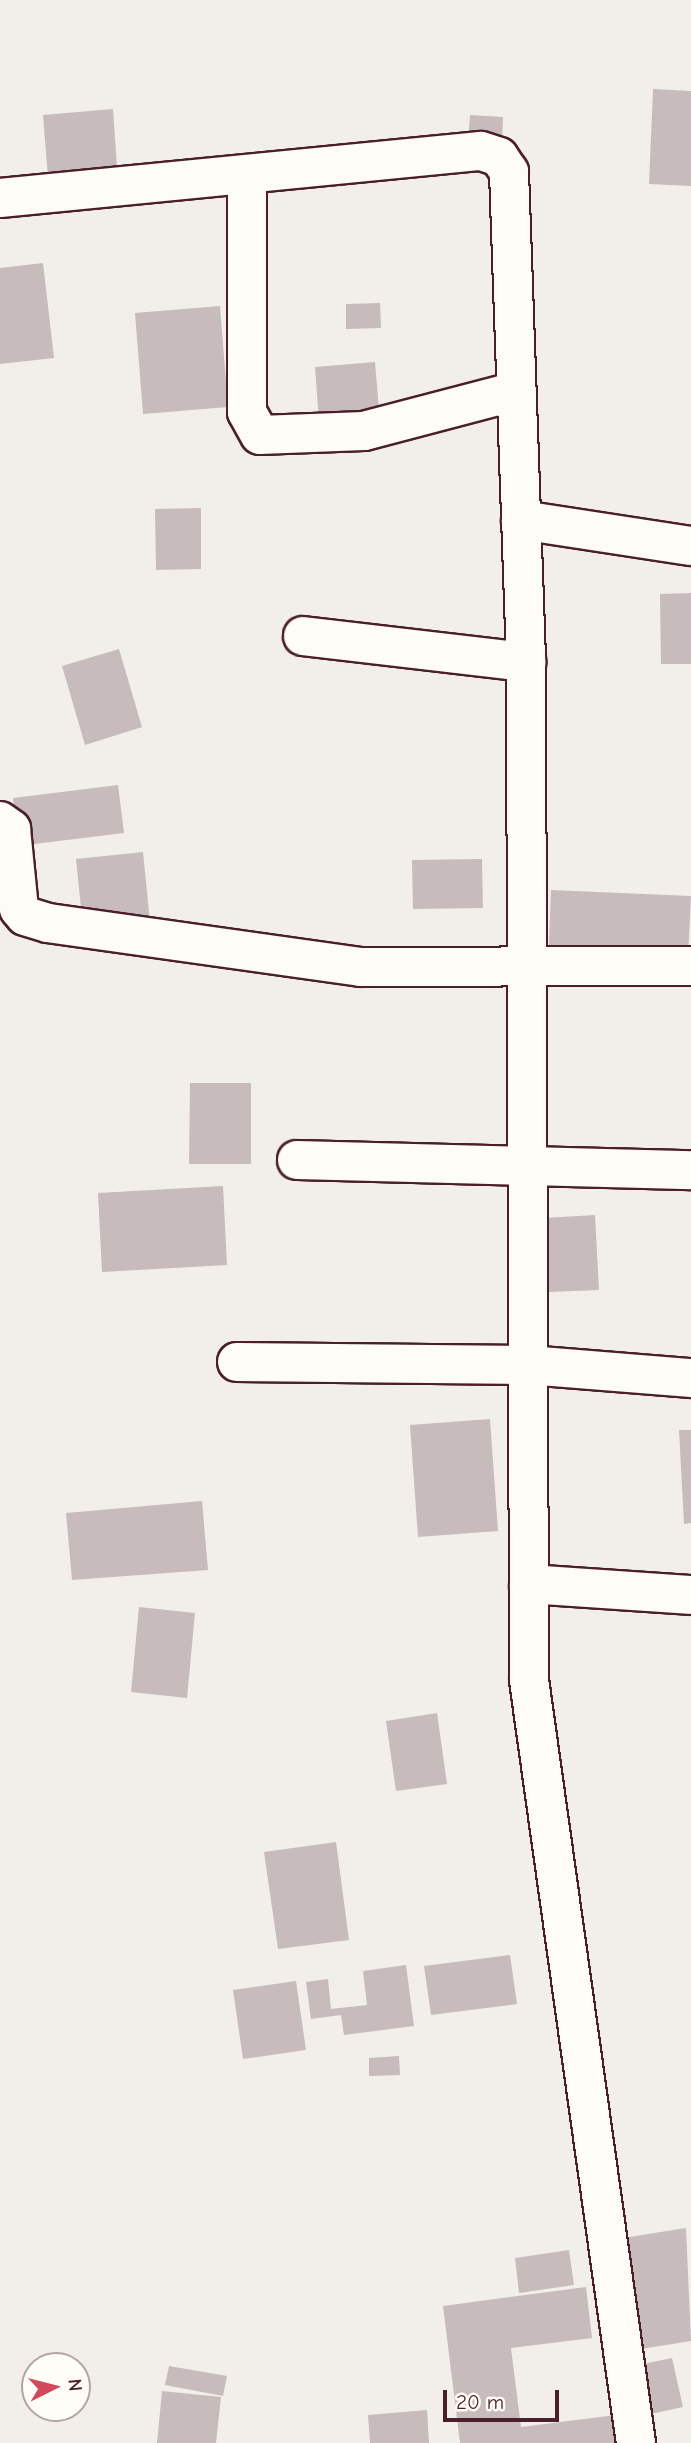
<!DOCTYPE html>
<html>
<head>
<meta charset="utf-8">
<style>
  body { margin:0 }
  #map { position:relative; width:691px; height:2443px; overflow:hidden; background:#f2efeb; font-family:"Comic Neue",sans-serif }
  div>[style] { position:absolute }
  [style*='--x'] { left:calc(var(--x)*1px); top:calc(var(--y)*1px); width:calc(var(--w)*1px); rotate:calc(var(--a)*1deg) }
  .building>* { inset:0; background:#c8bbbb }
  .roads { filter:drop-shadow(2px 0 #4a1f2b) drop-shadow(-2px 0 #4a1f2b) drop-shadow(0 2px #4a1f2b) drop-shadow(0 -2px #4a1f2b) }
  .street>* { height:38px; margin:-19px; padding:0 19px; transform-origin:19px; border-radius:19px; background:#fdfcf7 }
  span { translate:-50% -50%; white-space:nowrap; text-align:center; line-height:1.15; -webkit-text-stroke:6px #fdfcf7; paint-order:stroke }
  .north { position:absolute; left:21px; top:2352px; width:70px; height:70px; box-sizing:border-box; background:#fdfcf7; border:2px solid #b5a4a5; border-radius:50%; rotate:84deg; font-size:19px; font-weight:700; line-height:28px; text-align:center; color:#4a1f2b }
  .north::after { content:''; display:block; margin:auto; width:24px; height:32px; background:#d1495b; clip-path:polygon(50% 0,100% 100%,50% 72%,0 100%) }
  .scale { position:absolute; left:443px; top:2390px; width:116px; height:32px; box-sizing:border-box; border:4px solid #4a1f2b; border-top:0; padding-left:9px; font-size:21px; line-height:24px; white-space:nowrap; color:#4a1f2b; -webkit-text-stroke:5px #fdfcf7; paint-order:stroke }
</style>
</head>
<body>
<div id="map">
  <div class="building">
    <i style="clip-path:polygon(653px 89px,691px 91px,691px 186px,649px 184px)"></i>
    <i style="clip-path:polygon(113px 109px,119px 198px,50px 203px,43px 115px)"></i>
    <i style="clip-path:polygon(470px 115px,503px 117px,502px 142px,468px 140px)"></i>
    <i style="clip-path:polygon(43px 263px,54px 358px,0 364px,0 268px)"></i>
    <i style="clip-path:polygon(380px 303px,381px 328px,346px 329px,346px 304px)"></i>
    <i style="clip-path:polygon(220px 306px,228px 407px,143px 414px,135px 313px)"></i>
    <i style="clip-path:polygon(375px 362px,382px 446px,321px 450px,315px 367px)"></i>
    <i style="clip-path:polygon(201px 508px,201px 569px,156px 570px,155px 509px)"></i>
    <i style="clip-path:polygon(691px 593px,691px 664px,661px 664px,660px 594px)"></i>
    <i style="clip-path:polygon(119px 649px,142px 727px,85px 745px,62px 666px)"></i>
    <i style="clip-path:polygon(118px 785px,124px 833px,18px 846px,13px 798px)"></i>
    <i style="clip-path:polygon(143px 852px,151px 932px,84px 938px,76px 859px)"></i>
    <i style="clip-path:polygon(482px 859px,483px 908px,413px 909px,412px 860px)"></i>
    <i style="clip-path:polygon(551px 890px,691px 896px,687px 978px,548px 972px)"></i>
    <i style="clip-path:polygon(190px 1083px,251px 1083px,251px 1164px,189px 1164px)"></i>
    <i style="clip-path:polygon(223px 1186px,227px 1265px,102px 1272px,98px 1193px)"></i>
    <i style="clip-path:polygon(595px 1215px,599px 1290px,548px 1292px,544px 1218px)"></i>
    <i style="clip-path:polygon(490px 1419px,498px 1531px,418px 1537px,410px 1425px)"></i>
    <i style="clip-path:polygon(679px 1430px,691px 1430px,691px 1523px,684px 1524px)"></i>
    <i style="clip-path:polygon(202px 1501px,208px 1570px,72px 1580px,66px 1513px)"></i>
    <i style="clip-path:polygon(139px 1607px,195px 1613px,187px 1698px,131px 1692px)"></i>
    <i style="clip-path:polygon(437px 1713px,447px 1784px,396px 1791px,386px 1721px)"></i>
    <i style="clip-path:polygon(336px 1842px,349px 1940px,278px 1949px,264px 1852px)"></i>
    <i style="clip-path:polygon(510px 1955px,517px 2004px,431px 2015px,424px 1966px)"></i>
    <i style="clip-path:polygon(406px 1965px,414px 2026px,344px 2035px,341px 2015px,311px 2019px,306px 1982px,328px 1979px,331px 2009px,367px 2005px,363px 1971px)"></i>
    <i style="clip-path:polygon(296px 1981px,306px 2050px,243px 2059px,233px 1990px)"></i>
    <i style="clip-path:polygon(399px 2056px,400px 2075px,369px 2076px,369px 2058px)"></i>
    <i style="clip-path:polygon(686px 2228px,691px 2341px,622px 2352px,604px 2241px)"></i>
    <i style="clip-path:polygon(569px 2250px,574px 2285px,519px 2293px,515px 2258px)"></i>
    <i style="clip-path:polygon(586px 2287px,592px 2338px,511px 2348px,521px 2427px,616px 2415px,619px 2443px,460px 2443px,443px 2306px)"></i>
    <i style="clip-path:polygon(672px 2358px,683px 2407px,638px 2417px,628px 2367px)"></i>
    <i style="clip-path:polygon(169px 2366px,227px 2376px,223px 2396px,165px 2385px)"></i>
    <i style="clip-path:polygon(162px 2391px,221px 2397px,216px 2443px,157px 2443px)"></i>
    <i style="clip-path:polygon(427px 2410px,429px 2443px,370px 2443px,368px 2415px)"></i>
  </div>
  <div class="roads">
    <div class="street">
      <i style="--x:247;--y:176;--w:236;--a:90"></i>
      <i style="--x:247;--y:412;--w:26;--a:61"></i>
      <i style="--x:260;--y:435;--w:104;--a:-2.2"></i>
      <i style="--x:364;--y:431;--w:157;--a:-14.7"></i>
      <i style="--x:0;--y:198;--w:483;--a:-5.6"></i>
      <i style="--x:481;--y:151;--w:19;--a:18"></i>
      <i style="--x:499;--y:157;--w:18;--a:56"></i>
      <i style="--x:509;--y:172;--w:490;--a:88"></i>
      <i style="--x:526;--y:662;--w:1018;--a:89.83"></i>
      <i style="--x:529;--y:1680;--w:770;--a:82.02"></i>
      <i style="--x:521;--y:520;--w:172;--a:8.7"></i>
      <i style="--x:303;--y:636;--w:225;--a:6.7"></i>
      <i style="--x:0;--y:821;--w:14;--a:36"></i>
      <i style="--x:11;--y:829;--w:80;--a:84.3"></i>
      <i style="--x:19;--y:909;--w:9;--a:49"></i>
      <i style="--x:25;--y:916;--w:24;--a:17"></i>
      <i style="--x:48;--y:923;--w:315;--a:8"></i>
      <i style="--x:360;--y:967;--w:331;--a:-0.2"></i>
      <i style="--x:297;--y:1160;--w:394;--a:1.5"></i>
      <i style="--x:237;--y:1362;--w:291;--a:0.6"></i>
      <i style="--x:528;--y:1365;--w:164;--a:4.6"></i>
      <i style="--x:529;--y:1584;--w:162;--a:3.9"></i>
    </div>
  </div>
  <div class="north">N</div>
  <div class="scale">20 m</div>
</div>
</body>
</html>
